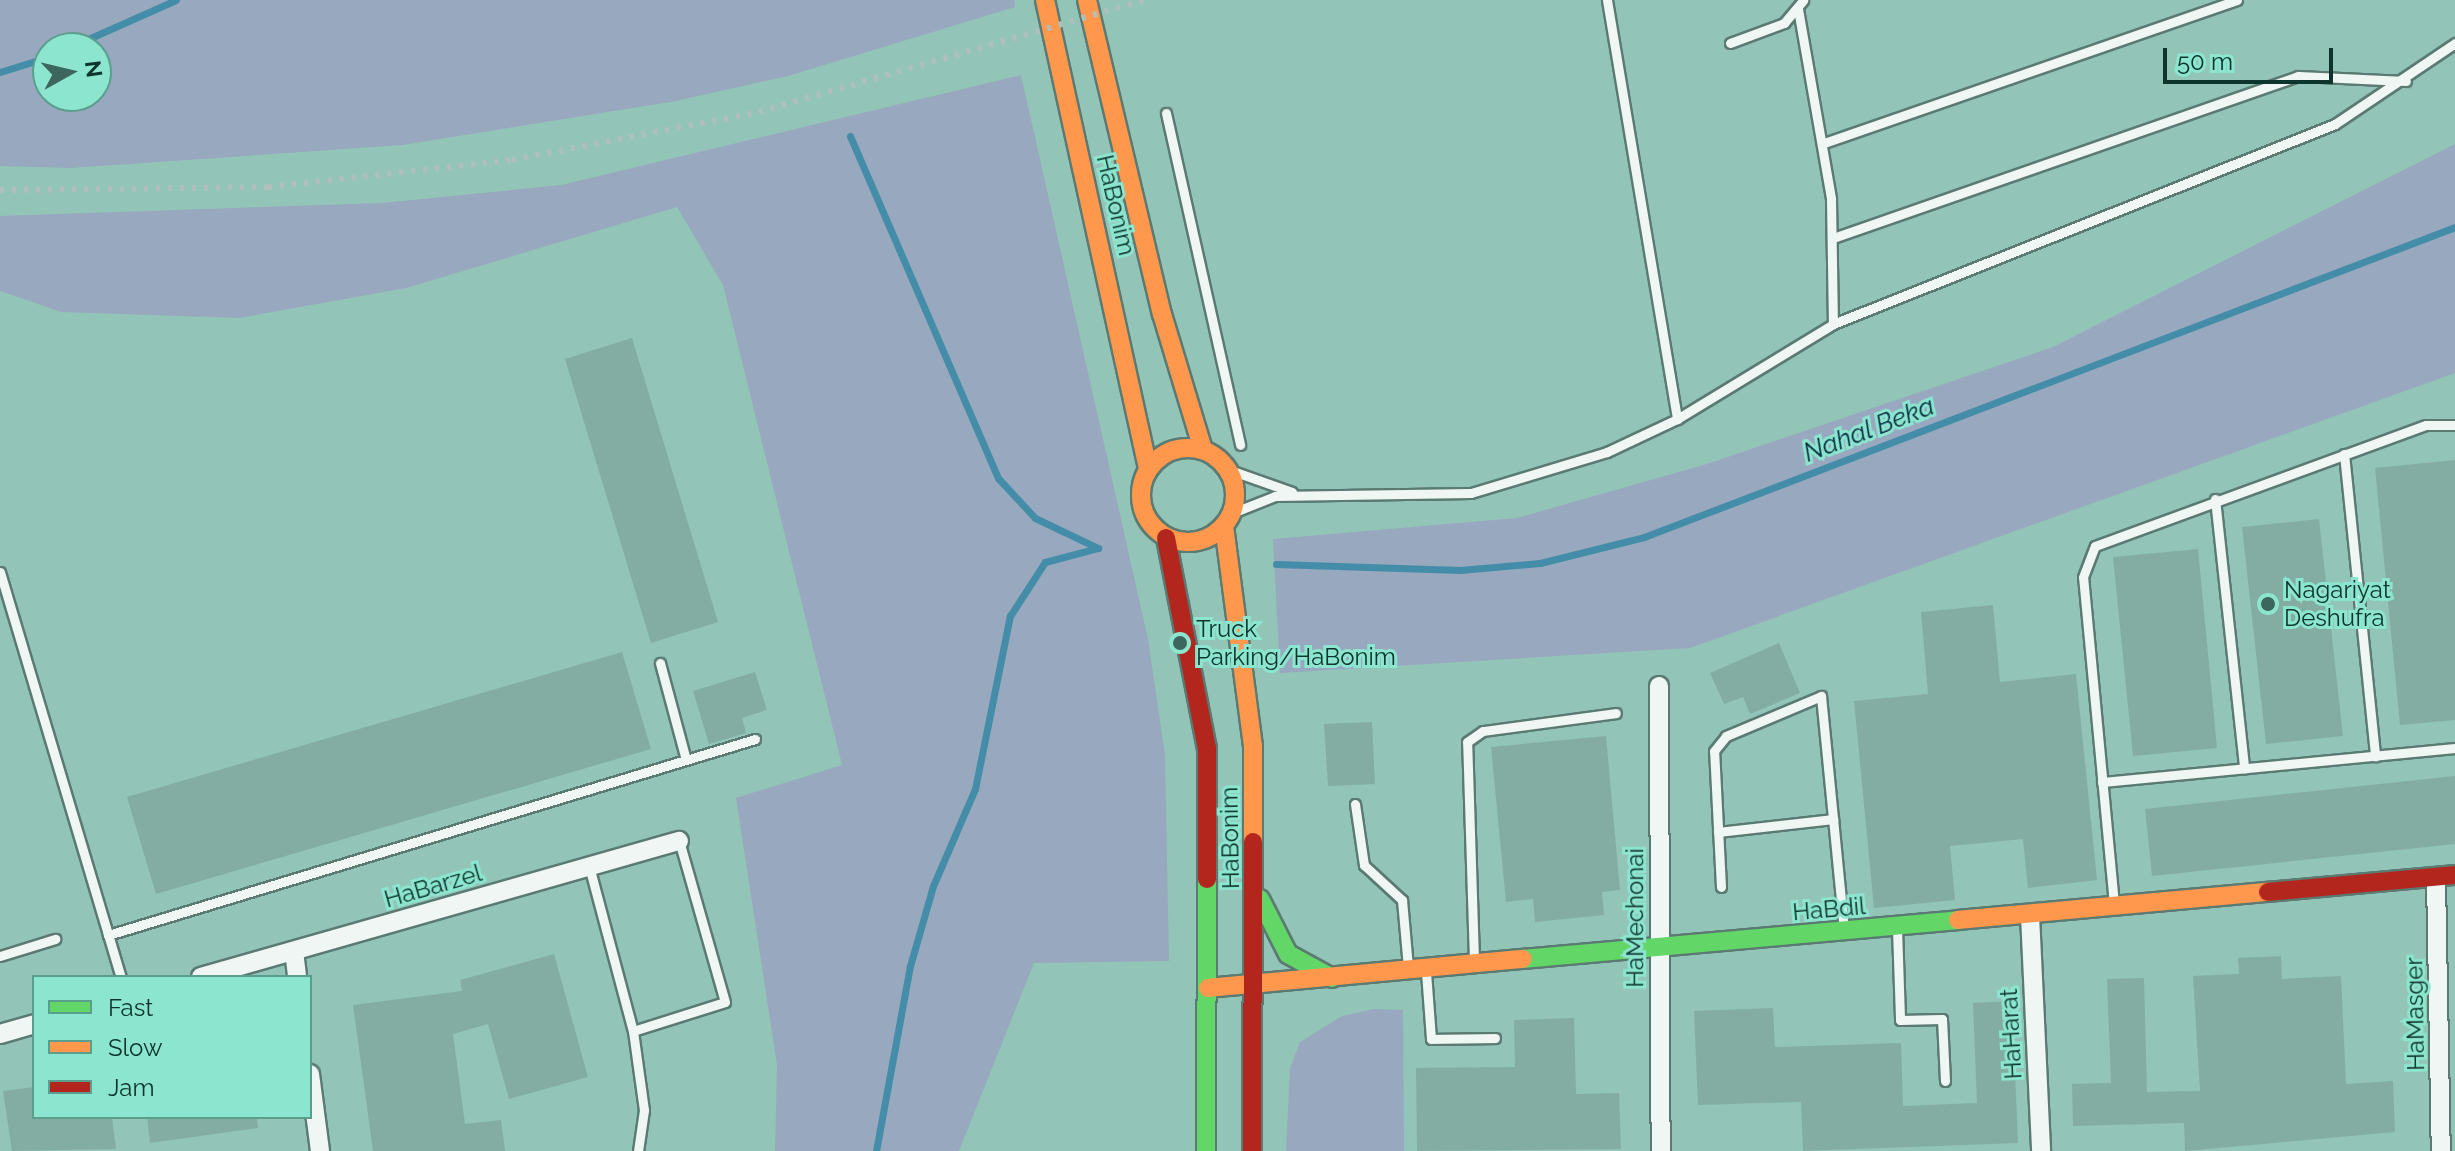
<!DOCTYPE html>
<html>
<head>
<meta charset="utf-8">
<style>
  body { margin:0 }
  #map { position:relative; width:2455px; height:1151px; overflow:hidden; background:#93c4b8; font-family:Raleway,sans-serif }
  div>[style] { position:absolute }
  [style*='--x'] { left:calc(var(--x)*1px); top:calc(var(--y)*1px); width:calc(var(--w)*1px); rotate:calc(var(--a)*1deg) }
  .green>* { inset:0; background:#98a8be }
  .stream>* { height:7px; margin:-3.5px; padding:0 3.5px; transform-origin:3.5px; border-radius:3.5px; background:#448da8 }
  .building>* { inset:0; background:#83ada3 }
  .roads { filter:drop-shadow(2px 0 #5a7a72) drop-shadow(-2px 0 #5a7a72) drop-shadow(0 2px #5a7a72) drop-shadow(0 -2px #5a7a72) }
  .lane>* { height:9px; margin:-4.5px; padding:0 4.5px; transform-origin:4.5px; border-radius:4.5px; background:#eff6f4 }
  .street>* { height:18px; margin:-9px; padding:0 9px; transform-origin:9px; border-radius:9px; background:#eff6f4 }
  .fast>* { height:18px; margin:-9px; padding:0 9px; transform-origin:9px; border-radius:9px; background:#63d668 }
  .slow>* { height:18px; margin:-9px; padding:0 9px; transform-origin:9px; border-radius:9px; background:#ff974d }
  .slow>.ring { margin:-9px; padding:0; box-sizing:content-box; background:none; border:18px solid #ff974d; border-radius:50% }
  .jam>* { height:18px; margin:-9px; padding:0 9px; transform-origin:9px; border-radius:9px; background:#b3261e }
  .rail>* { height:6px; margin-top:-3px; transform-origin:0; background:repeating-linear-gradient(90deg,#b0bfbb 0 4px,transparent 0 12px) }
  .dots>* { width:22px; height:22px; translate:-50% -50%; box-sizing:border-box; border:4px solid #8ce6cf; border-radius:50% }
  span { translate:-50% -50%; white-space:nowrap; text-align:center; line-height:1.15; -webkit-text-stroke:6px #8ce6cf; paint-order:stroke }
  .street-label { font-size:24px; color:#0e352d }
  .poi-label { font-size:24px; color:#0e352d }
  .left { translate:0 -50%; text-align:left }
  .water-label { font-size:26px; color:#082d40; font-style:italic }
  .legend { position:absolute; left:32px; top:975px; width:280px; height:144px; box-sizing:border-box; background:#8ce6cf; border:2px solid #5a9f8e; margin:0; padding:10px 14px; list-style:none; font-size:24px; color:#0e352d }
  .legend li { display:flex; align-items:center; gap:16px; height:40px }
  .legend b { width:40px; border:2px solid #5a9f8e }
  .north { position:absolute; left:32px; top:32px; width:80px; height:80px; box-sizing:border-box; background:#8ce6cf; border:2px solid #5a9f8e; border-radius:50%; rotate:82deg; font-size:22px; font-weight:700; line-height:32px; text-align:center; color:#0e352d }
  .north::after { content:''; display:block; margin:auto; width:28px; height:36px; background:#3d675e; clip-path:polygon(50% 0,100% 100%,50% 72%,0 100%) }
  .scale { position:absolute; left:2163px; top:48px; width:170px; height:36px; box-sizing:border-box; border:4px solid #0e352d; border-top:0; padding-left:10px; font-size:24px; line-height:28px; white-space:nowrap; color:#0e352d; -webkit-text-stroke:6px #8ce6cf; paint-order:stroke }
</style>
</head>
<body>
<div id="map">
  <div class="green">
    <i style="clip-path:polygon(evenodd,0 0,1014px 0,1015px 7px,788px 76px,676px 101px,402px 145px,71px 168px,0 166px,0 0,96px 48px,96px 96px,48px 96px,48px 48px,96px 48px)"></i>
    <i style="clip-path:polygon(1021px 75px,1148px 639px,1165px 755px,1169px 961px,1034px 963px,959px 1151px,775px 1151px,777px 1065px,736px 798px,842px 765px,723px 285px,677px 207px,406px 288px,239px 318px,61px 312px,0 291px,0 216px,382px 203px,561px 185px)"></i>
    <i style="clip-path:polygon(2455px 144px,2455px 373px,1690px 648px,1280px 673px,1273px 539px,1517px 518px,1707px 464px,2053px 347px)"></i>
    <i style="clip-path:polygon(1374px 1009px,1403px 1010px,1404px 1151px,1286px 1151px,1290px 1068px,1300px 1042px,1342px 1016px)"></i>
  </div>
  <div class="stream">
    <i style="--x:68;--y:48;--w:118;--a:-24"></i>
    <i style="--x:0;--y:72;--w:50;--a:-17.4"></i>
    <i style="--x:850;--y:136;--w:373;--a:66.6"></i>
    <i style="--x:998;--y:478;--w:54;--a:47.2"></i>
    <i style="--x:1035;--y:518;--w:70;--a:25.5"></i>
    <i style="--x:1276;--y:564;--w:184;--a:1.9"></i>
    <i style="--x:1460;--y:570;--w:80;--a:-5"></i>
    <i style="--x:1540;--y:563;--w:107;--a:-14"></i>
    <i style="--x:1644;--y:537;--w:868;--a:-20.92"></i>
    <i style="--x:876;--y:1151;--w:188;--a:-79.6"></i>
    <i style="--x:910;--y:966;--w:83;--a:-74"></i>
    <i style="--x:933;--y:886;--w:106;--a:-66.6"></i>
    <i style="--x:975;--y:789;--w:177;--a:-78.6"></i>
    <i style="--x:1010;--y:616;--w:64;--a:-57.1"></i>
    <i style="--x:1045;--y:562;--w:55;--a:-14.8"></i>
  </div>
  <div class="building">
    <i style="clip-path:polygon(632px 338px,718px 622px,651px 643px,565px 359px)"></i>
    <i style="clip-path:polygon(2455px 460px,2455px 720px,2400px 725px,2375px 468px)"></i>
    <i style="clip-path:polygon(2319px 519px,2343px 736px,2266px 744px,2242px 527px)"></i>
    <i style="clip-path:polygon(2198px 549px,2217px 748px,2133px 756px,2113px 557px)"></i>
    <i style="clip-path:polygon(1993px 605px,2000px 682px,2076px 674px,2097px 880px,2028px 888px,2023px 839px,1950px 846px,1955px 900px,1874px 908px,1854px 701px,1928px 694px,1921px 612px)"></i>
    <i style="clip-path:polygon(1779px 643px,1800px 693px,1750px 714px,1743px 697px,1724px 704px,1710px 673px)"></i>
    <i style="clip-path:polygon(622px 652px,651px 749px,156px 894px,127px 797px)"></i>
    <i style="clip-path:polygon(755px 672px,767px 710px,742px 718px,746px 733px,709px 744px,693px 691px)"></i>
    <i style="clip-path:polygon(1372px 722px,1375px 784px,1328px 786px,1324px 724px)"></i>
    <i style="clip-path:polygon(1606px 736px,1620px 890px,1602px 892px,1604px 915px,1535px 922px,1533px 899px,1506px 902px,1491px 747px)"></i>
    <i style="clip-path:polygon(2455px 776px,2455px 844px,2152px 876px,2145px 809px)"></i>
    <i style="clip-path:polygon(554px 954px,588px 1077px,509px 1099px,488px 1024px,453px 1034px,465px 1124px,501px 1120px,505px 1151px,373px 1151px,353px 1005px,462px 991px,460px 980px)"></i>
    <i style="clip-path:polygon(2281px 956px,2282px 979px,2341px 976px,2346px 1084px,2393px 1081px,2395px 1132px,2185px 1151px,2184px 1123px,2073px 1126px,2072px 1084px,2111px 1083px,2107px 979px,2144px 978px,2147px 1092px,2200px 1091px,2193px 976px,2239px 974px,2238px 958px)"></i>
    <i style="clip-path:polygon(2012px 1001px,2018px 1143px,1803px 1151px,1801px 1102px,1698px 1105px,1694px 1011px,1773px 1008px,1775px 1047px,1901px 1043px,1903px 1106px,1977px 1103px,1973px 1003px)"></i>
    <i style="clip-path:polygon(1574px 1018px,1576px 1094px,1619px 1093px,1621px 1149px,1417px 1151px,1416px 1068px,1515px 1067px,1514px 1020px)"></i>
    <i style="clip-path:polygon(34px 1087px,34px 1117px,112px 1117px,116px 1149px,12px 1151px,3px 1091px)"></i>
    <i style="clip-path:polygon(147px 1117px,257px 1117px,258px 1128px,150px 1143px)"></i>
  </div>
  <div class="roads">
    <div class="lane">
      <i style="--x:1607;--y:0;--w:425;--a:80.5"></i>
      <i style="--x:1798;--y:9;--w:193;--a:80.1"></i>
      <i style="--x:1831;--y:199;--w:125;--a:89.1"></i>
      <i style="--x:1730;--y:43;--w:58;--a:-20.3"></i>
      <i style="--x:1784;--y:23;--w:30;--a:-50"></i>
      <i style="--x:1166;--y:113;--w:340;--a:77.4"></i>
      <i style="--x:1824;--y:143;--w:437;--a:-19.1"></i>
      <i style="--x:1833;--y:238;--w:492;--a:-19.2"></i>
      <i style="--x:2298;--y:76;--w:108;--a:2.7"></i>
      <i style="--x:2344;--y:454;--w:304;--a:84.1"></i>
      <i style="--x:1227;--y:469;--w:69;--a:19.5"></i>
      <i style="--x:2215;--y:499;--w:271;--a:83.8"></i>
      <i style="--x:1232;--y:513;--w:46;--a:-21.6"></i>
      <i style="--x:1275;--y:496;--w:196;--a:-0.9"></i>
      <i style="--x:1471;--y:493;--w:142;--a:-16.8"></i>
      <i style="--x:1607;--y:452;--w:77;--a:-25.2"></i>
      <i style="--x:1677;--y:419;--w:183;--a:-31.3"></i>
      <i style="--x:1833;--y:324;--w:540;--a:-21.72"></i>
      <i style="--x:2335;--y:124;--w:145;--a:-34"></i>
      <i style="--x:0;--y:572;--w:423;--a:73.4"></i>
      <i style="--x:660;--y:663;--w:100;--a:75"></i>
      <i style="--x:2102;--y:782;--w:355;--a:-5.5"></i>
      <i style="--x:1355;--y:804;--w:62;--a:81.6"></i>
      <i style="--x:1364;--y:865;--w:52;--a:42.6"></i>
      <i style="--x:1402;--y:900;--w:67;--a:84.9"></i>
      <i style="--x:1718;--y:832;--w:116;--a:-6.4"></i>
      <i style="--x:589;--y:866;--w:171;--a:75.1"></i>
      <i style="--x:633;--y:1031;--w:96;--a:-17.5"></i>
      <i style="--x:725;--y:1002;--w:167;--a:-105.9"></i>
      <i style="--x:1721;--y:887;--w:136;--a:-92.9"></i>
      <i style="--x:1714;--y:751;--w:19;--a:-51"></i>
      <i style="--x:1726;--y:736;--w:103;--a:-22.8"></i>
      <i style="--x:1821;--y:696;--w:234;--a:84.4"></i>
      <i style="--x:2114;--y:904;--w:328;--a:-95.4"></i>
      <i style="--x:2083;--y:577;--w:33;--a:-69"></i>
      <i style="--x:2095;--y:546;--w:352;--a:-20.1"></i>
      <i style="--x:2426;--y:425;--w:29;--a:0"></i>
      <i style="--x:1897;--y:928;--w:92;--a:88.1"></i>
      <i style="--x:1900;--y:1020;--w:42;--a:-1.4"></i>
      <i style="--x:1942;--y:1019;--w:62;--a:87.2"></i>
      <i style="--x:108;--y:935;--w:676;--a:-16.85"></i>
      <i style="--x:0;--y:956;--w:58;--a:-17.2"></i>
      <i style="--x:1474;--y:960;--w:218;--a:-91.8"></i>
      <i style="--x:1467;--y:742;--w:19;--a:-35"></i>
      <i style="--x:1483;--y:731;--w:134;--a:-7.7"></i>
      <i style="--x:1426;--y:972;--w:67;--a:85.7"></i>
      <i style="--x:1431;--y:1039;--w:64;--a:-0.9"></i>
      <i style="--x:633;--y:1031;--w:80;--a:82.1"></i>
      <i style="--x:644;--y:1110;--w:41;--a:98.3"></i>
    </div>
    <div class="street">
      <i style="--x:1659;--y:686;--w:465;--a:89.8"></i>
      <i style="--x:2436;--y:877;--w:274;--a:89"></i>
      <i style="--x:2030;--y:915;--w:236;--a:87.3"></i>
      <i style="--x:294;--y:951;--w:26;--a:83"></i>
      <i style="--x:201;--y:977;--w:497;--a:-15.9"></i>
      <i style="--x:0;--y:1034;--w:35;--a:-16"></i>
      <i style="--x:310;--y:1074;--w:78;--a:82.6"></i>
    </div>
    <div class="fast">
      <i style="--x:1260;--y:899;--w:62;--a:63"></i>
      <i style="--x:1288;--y:954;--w:50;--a:28.6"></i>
      <i style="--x:1523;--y:959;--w:437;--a:-5.1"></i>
      <i style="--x:1206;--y:1151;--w:272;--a:-89.8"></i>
    </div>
    <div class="slow">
      <i style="--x:1045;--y:0;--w:479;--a:77.6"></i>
      <i style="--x:1087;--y:0;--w:323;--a:76.6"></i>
      <i style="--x:1162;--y:314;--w:142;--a:73.2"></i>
      <i class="ring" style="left:1141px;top:448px;width:76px;height:76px"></i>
      <i style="--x:1224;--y:526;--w:222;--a:82.5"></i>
      <i style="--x:1253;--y:746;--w:96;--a:90"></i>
      <i style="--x:1958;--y:920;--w:311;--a:-5.2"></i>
      <i style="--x:1208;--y:988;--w:316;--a:-5.3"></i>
    </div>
    <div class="jam">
      <i style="--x:1166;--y:538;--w:214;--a:79"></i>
      <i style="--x:1207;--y:748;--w:131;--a:90"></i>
      <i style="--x:2268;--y:892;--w:188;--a:-5.2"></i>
      <i style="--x:1252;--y:1151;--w:309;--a:-89.8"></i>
    </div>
  </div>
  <div class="rail">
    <i style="--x:0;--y:190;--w:268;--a:-0.6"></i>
    <i style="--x:268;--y:187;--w:245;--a:-6.3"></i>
    <i style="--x:512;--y:160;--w:252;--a:-11"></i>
    <i style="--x:759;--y:112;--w:402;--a:-16.2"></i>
  </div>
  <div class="dots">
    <i style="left:2268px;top:604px;background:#3d675e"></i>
    <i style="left:1180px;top:643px;background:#3d675e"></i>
  </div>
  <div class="street-label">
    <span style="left:1116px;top:205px;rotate:77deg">HaBonim</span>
    <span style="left:1230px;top:838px;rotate:-91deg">HaBonim</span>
    <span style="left:433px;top:886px;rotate:-16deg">HaBarzel</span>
    <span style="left:1829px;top:909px;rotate:-5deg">HaBdil</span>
    <span style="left:1635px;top:918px;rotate:-90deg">HaMechonai</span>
    <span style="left:2415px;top:1014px;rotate:-91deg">HaMasger</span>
    <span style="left:2011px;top:1034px;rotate:-93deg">HaHarat</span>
  </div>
  <div class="poi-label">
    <span class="left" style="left:2284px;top:604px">Nagariyat<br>Deshufra</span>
    <span class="left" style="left:1196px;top:643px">Truck<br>Parking/HaBonim</span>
  </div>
  <div class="water-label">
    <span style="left:1869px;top:430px;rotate:-21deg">Nahal Beka</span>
  </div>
  <ul class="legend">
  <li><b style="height:10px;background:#63d668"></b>Fast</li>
  <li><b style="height:10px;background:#ff974d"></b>Slow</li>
  <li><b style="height:10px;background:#b3261e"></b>Jam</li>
  </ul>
  <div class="north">N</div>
  <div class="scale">50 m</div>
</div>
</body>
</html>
